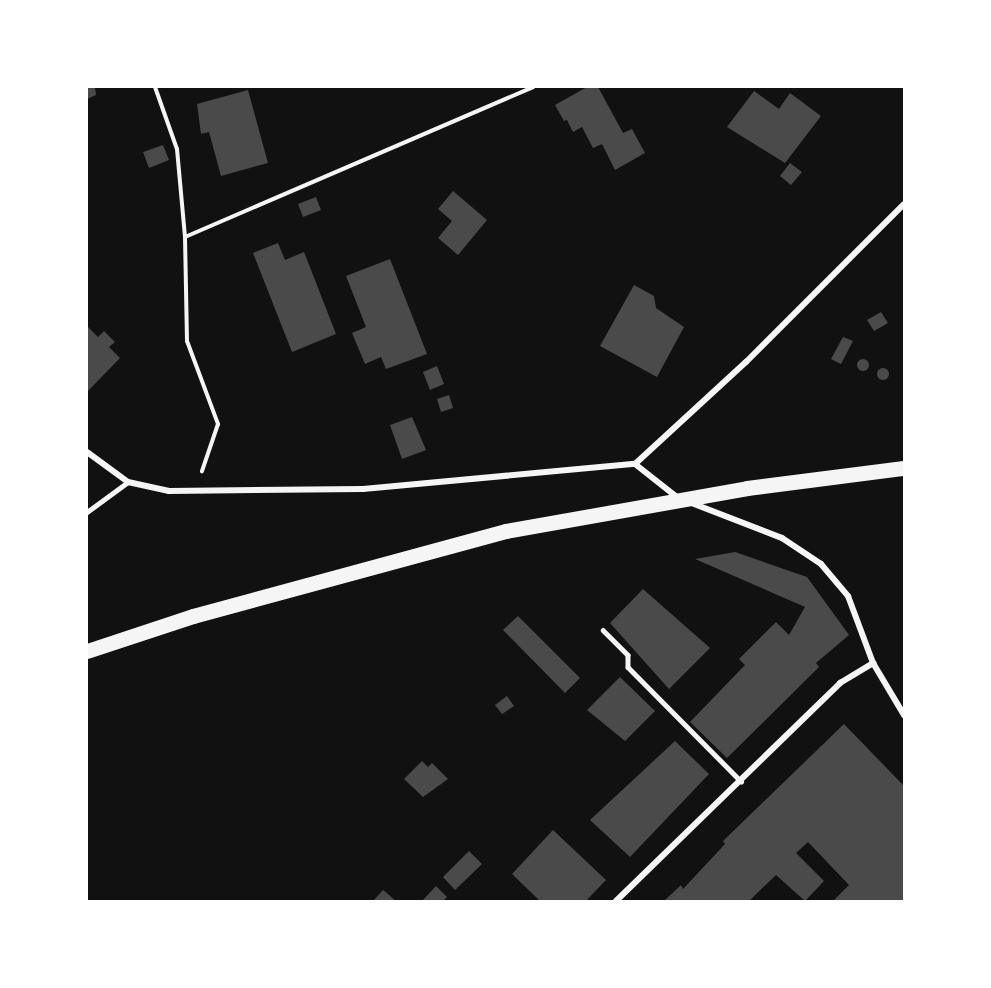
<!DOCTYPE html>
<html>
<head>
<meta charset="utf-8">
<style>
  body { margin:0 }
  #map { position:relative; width:991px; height:988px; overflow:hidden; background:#111; font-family:Spectral,serif }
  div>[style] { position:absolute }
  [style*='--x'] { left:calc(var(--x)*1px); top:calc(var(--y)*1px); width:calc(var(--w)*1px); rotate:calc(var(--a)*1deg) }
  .building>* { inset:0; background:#4a4a4a }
  .round { border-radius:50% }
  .path>* { height:4px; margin:-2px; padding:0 2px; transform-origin:2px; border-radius:2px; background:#f5f5f5 }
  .service>* { height:4.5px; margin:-2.25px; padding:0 2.25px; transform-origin:2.25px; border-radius:2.25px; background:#f5f5f5 }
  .minor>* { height:6px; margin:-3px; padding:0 3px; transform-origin:3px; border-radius:3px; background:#f5f5f5 }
  .primary>* { height:15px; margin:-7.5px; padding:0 7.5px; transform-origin:7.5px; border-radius:7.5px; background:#f5f5f5 }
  span { translate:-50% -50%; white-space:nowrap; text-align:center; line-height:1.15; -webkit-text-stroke:4.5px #fff; paint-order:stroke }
  .frame { position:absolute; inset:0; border:88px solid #fff; pointer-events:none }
</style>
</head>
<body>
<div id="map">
  <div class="building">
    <i style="clip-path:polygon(87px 87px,95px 87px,96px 95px,87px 99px)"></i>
    <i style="clip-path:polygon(587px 87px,598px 87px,623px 133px,632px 129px,645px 153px,615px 170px,602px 144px,593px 148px,582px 127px,573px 132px,567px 120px,564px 121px,555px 105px)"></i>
    <i style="clip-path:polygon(248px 90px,268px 163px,221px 176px,209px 132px,201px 134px,197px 104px)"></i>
    <i style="clip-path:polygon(754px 91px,779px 109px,790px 93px,821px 116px,785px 163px,727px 127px)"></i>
    <i style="clip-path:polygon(163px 145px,169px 160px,149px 168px,143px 152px)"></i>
    <i style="clip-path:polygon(790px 163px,802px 172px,791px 185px,780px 176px)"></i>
    <i style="clip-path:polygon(453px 191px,487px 220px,458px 255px,438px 238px,452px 221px,438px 209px)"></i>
    <i style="clip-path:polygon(316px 197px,321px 210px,303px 217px,298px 204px)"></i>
    <i style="clip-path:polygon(278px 243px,285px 260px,304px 252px,336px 334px,292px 352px,253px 253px)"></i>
    <i style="clip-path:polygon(390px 259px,427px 354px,386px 369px,381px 357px,365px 364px,352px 333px,366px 327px,346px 276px)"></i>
    <i style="clip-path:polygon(634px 285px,654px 296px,656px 308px,684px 327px,657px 377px,600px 346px)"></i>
    <i style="clip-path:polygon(881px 312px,888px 323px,874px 331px,867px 320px)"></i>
    <i style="clip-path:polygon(87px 326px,98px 337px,104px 331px,115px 342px,109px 347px,120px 358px,87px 392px)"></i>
    <i style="clip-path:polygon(843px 337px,853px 341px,841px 364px,831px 359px)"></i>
    <i class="round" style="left:857px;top:359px;width:12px;height:12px"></i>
    <i style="clip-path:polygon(437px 366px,444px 384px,430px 390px,423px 372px)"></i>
    <i class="round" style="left:877px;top:368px;width:12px;height:12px"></i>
    <i style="clip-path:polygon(449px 395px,453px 408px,441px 412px,437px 399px)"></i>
    <i style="clip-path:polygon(412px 417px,426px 450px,402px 459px,390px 425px)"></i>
    <i style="clip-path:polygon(735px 552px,807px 577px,849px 635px,816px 663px,819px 667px,727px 758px,690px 722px,745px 665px,739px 659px,776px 622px,789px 635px,805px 607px,695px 559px)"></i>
    <i style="clip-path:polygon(643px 589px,710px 648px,669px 689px,610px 623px)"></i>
    <i style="clip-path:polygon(518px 616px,580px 678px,565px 693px,503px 630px)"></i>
    <i style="clip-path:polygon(620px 677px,655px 711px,625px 741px,587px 710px)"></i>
    <i style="clip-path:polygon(507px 696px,514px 706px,502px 714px,495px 705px)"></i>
    <i style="clip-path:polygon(844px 724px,904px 786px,904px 901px,833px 901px,849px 885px,808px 842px,796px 853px,824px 881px,805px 901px,776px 875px,749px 901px,664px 901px,681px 885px,683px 889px,725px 844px,723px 841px)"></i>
    <i style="clip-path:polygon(675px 741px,709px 774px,630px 857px,590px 820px)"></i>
    <i style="clip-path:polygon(422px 761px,428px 767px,432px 763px,448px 779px,423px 797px,404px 779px)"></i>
    <i style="clip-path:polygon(553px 830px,606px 880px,586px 901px,540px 901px,512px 874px)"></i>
    <i style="clip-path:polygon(469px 851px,482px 864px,455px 890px,443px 877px)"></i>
    <i style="clip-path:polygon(436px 886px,447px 897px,443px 901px,422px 901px)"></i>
    <i style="clip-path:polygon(383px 890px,396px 901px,373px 901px)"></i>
  </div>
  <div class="path">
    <i style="--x:155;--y:87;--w:66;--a:70.5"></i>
    <i style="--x:177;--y:149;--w:88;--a:84.8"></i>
    <i style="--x:185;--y:237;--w:104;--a:88.9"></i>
    <i style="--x:187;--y:341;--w:89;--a:69.5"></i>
    <i style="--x:218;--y:424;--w:50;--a:108.8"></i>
    <i style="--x:185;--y:237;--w:379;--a:-23.3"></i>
  </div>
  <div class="service">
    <i style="--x:87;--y:512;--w:51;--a:-36.2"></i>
    <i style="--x:603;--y:630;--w:35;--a:45"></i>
    <i style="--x:628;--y:655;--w:12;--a:90"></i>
    <i style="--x:628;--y:667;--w:161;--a:45.3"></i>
  </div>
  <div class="minor">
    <i style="--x:87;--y:452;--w:51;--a:36.2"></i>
    <i style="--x:128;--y:482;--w:42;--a:12.4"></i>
    <i style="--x:169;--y:491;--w:194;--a:-0.6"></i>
    <i style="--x:363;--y:489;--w:273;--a:-5.3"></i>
    <i style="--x:635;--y:464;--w:53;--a:38.2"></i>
    <i style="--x:635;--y:464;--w:151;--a:-42.6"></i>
    <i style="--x:746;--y:362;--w:223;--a:-45"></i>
    <i style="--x:689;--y:502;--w:100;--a:21.2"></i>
    <i style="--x:782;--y:538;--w:47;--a:33.7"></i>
    <i style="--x:821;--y:564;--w:42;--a:49.8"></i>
    <i style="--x:848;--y:596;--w:72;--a:69.5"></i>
    <i style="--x:873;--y:663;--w:61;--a:59.2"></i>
    <i style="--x:616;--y:901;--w:313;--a:-44.2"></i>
    <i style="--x:840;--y:683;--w:39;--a:-31"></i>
  </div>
  <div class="primary">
    <i style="--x:87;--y:651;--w:112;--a:-18.3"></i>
    <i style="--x:193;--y:616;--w:324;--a:-15.2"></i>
    <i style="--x:506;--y:531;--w:245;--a:-10.1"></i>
    <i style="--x:747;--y:488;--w:158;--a:-7.3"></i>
  </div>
  <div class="frame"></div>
</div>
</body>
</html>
